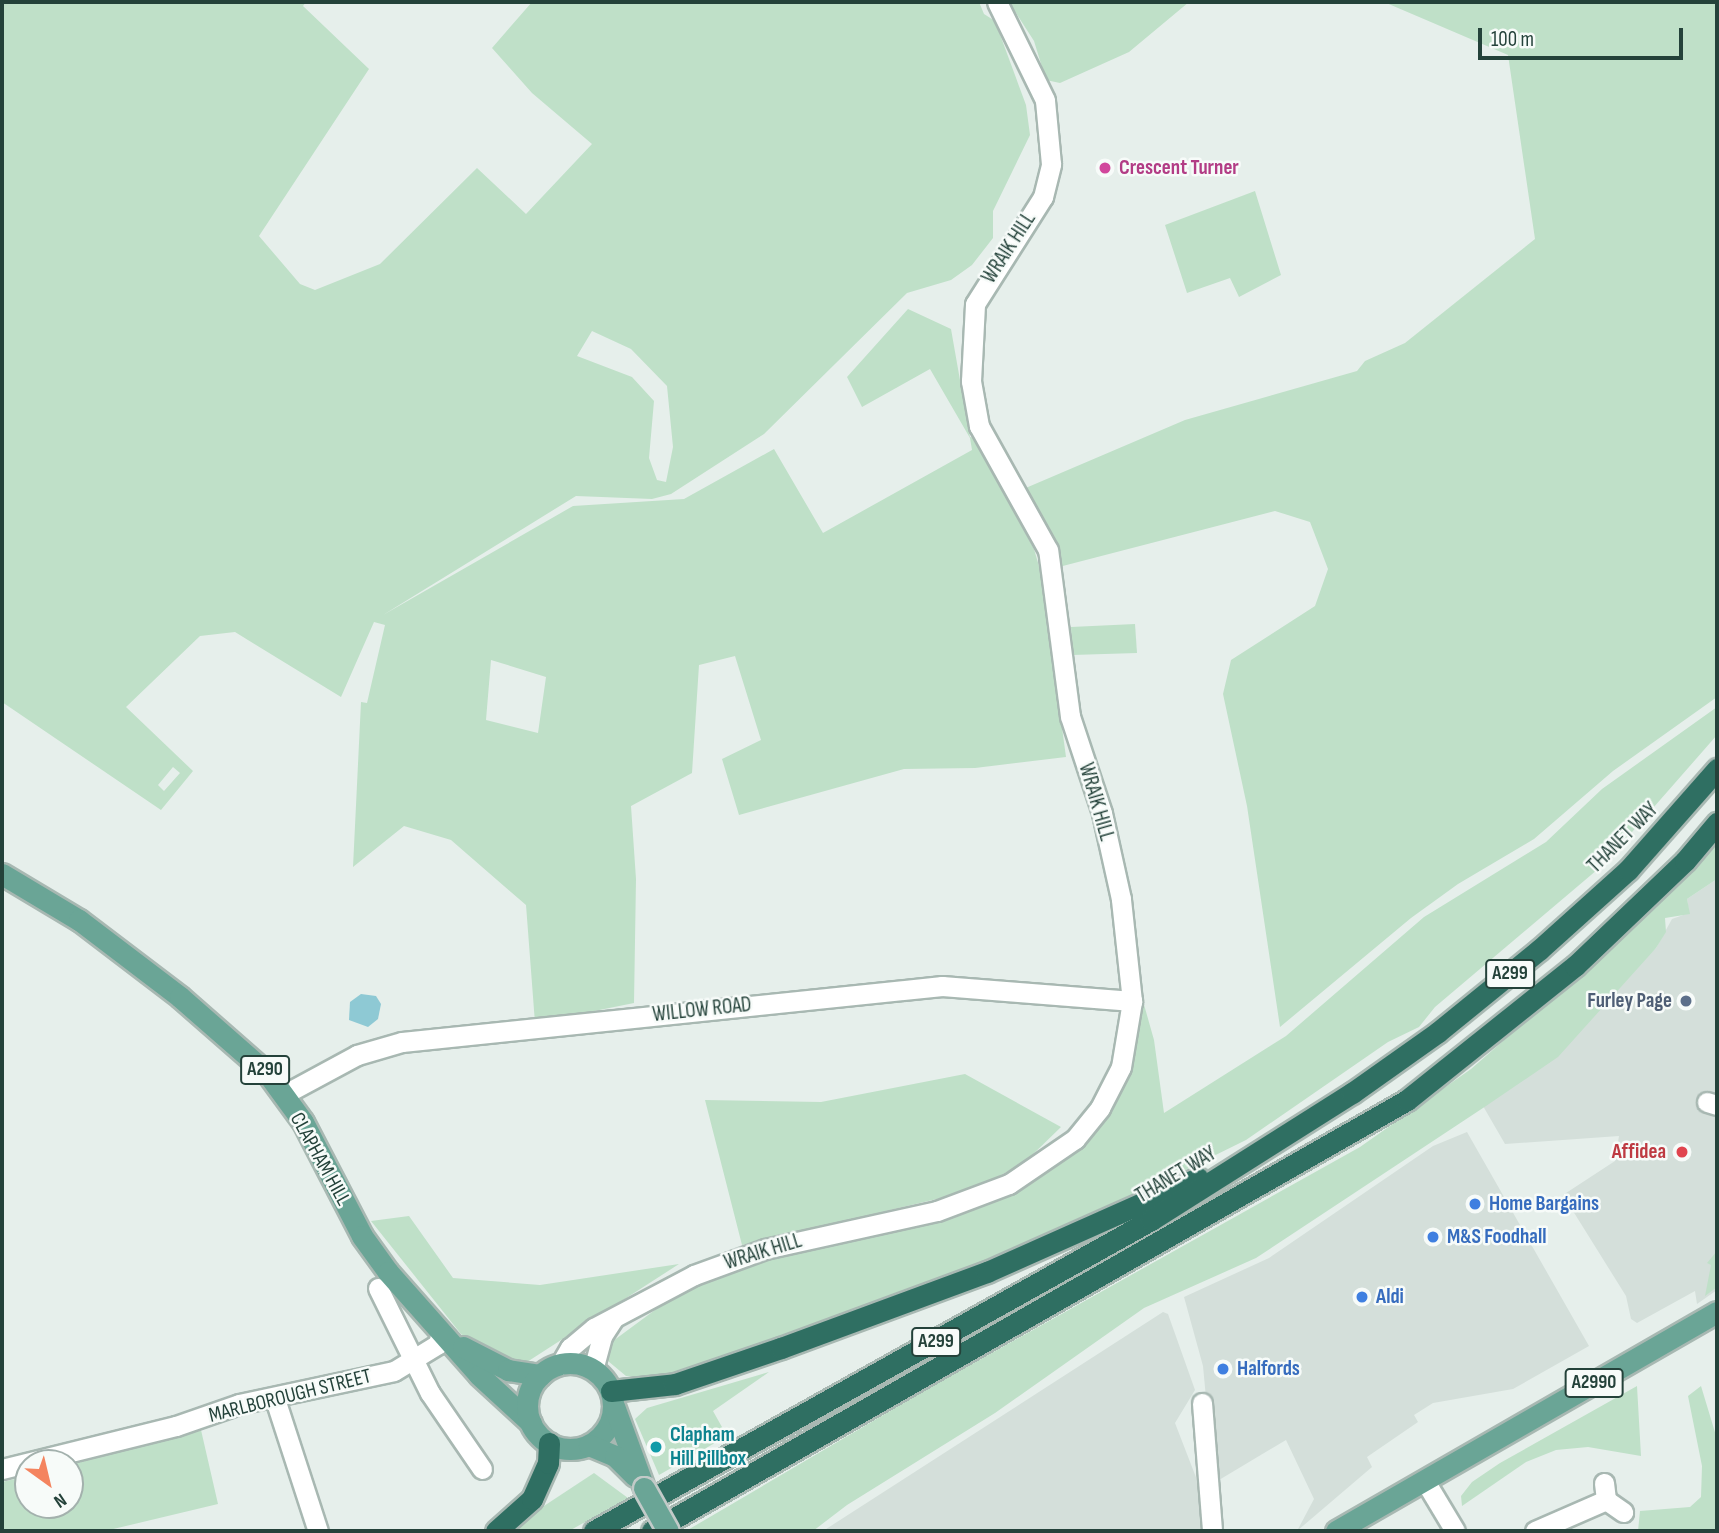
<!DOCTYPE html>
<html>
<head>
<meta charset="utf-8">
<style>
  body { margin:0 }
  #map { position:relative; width:1719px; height:1533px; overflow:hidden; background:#e6efeb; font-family:"Sofia Sans Condensed",sans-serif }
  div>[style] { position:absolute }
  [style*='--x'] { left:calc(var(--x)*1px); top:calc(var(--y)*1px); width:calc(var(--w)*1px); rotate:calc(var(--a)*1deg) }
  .built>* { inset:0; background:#d4dfda }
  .green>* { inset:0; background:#bfe0c8 }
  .water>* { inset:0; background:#8ec9d4 }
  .roads { filter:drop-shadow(2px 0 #a8b8b2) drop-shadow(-2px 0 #a8b8b2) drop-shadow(0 2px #a8b8b2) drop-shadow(0 -2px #a8b8b2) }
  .minor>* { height:19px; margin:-9.5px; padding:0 9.5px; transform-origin:9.5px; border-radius:9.5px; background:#fff }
  .major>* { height:21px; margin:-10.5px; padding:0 10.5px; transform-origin:10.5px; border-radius:10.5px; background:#6aa596 }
  .major>.ring { margin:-10.5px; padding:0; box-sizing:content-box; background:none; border:21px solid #6aa596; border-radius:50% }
  .highway>* { height:21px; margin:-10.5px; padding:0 10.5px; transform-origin:10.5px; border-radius:10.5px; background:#2f6f62 }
  .bridges { filter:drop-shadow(2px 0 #c2cac8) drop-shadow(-2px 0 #c2cac8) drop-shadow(0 2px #c2cac8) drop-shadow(0 -2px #c2cac8) }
  .major-bridge>* { height:21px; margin:-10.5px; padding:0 10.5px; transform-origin:10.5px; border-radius:10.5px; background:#6aa596 }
  .dots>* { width:19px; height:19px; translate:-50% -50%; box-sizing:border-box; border:4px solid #f7fbf9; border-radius:50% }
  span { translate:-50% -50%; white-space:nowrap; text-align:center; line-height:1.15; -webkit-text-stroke:5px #f7fbf9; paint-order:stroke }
  .shield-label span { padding:2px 5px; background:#f7fbf9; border:2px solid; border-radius:5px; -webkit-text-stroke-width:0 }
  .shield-label { font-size:19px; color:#24423a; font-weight:700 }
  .hotel-label { font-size:21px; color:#b23c85; font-weight:700 }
  .left { translate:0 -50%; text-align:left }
  .street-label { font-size:21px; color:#24423a }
  .service-label { font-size:21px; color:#4e5e75; font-weight:700 }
  .right { translate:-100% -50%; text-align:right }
  .health-label { font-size:21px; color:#be3a42; font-weight:700 }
  .shop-label { font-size:21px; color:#366cbe; font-weight:700 }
  .culture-label { font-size:21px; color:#0d838f; font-weight:700 }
  .frame { position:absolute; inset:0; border:4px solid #24423a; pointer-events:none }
  .north { position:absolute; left:14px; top:1449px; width:70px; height:70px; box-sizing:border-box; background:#f7fbf9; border:2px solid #a3b1ad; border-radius:50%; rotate:146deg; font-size:19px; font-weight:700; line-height:28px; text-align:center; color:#24423a }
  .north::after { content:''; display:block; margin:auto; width:24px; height:32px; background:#f4845f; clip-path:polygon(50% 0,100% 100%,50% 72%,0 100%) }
  .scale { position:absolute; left:1478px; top:28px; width:205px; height:32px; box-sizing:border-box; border:4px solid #24423a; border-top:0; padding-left:9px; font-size:21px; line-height:24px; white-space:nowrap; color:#24423a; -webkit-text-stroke:5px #f7fbf9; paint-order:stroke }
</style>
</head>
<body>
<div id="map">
  <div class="built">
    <i style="clip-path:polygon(1717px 879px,1717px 1290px,1697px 1304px,1695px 1291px,1637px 1323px,1631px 1319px,1626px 1296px,1563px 1195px,1615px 1161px,1619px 1136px,1505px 1144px,1483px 1106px,1656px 948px,1672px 919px,1689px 913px,1687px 899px)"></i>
    <i style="clip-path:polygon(1467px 1132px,1589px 1346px,1513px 1389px,1433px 1403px,1414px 1415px,1418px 1422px,1367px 1457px,1372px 1467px,1297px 1531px,1314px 1499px,1286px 1440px,1214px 1483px,1203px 1366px,1184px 1297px,1269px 1258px,1433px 1146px)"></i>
    <i style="clip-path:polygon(1163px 1312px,1168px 1314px,1195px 1390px,1175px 1423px,1209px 1511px,1207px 1531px,823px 1531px)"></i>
  </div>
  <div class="green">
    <i style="clip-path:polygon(evenodd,2px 2px,306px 2px,303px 6px,369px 69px,259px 236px,300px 284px,315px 290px,380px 264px,477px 168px,526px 214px,592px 144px,532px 93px,492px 48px,532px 2px,979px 2px,984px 14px,995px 21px,1026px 105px,1030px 135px,993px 211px,993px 238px,972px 265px,951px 280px,907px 293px,764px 434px,671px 494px,652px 499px,576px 496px,383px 615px,573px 506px,684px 499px,774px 449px,823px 533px,972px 450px,970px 438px,930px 369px,862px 407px,847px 377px,908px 309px,951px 329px,970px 437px,975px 438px,1034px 549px,1041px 573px,1066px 757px,975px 768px,904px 769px,739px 815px,722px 759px,761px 740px,735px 656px,699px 665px,692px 773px,631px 806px,636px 879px,634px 1003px,535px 1023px,526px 905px,451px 840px,404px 826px,353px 867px,361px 702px,367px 703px,385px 625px,374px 622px,341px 697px,235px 632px,200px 636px,126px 707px,193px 771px,161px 810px,2px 702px,2px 2px,592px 331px,631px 349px,667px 386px,673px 447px,666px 482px,657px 480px,649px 458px,654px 401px,632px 377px,577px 356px,592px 331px,2px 2px,491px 660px,546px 677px,538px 733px,486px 720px,491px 660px,2px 2px,173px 767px,180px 773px,164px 791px,158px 785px,173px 767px)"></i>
    <i style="clip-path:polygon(1009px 2px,1189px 2px,1129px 52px,1060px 83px,1046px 80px,1034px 41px)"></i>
    <i style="clip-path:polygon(1384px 2px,1717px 2px,1717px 697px,1613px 771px,1534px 839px,1458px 884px,1411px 918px,1280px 1027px,1247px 806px,1223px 694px,1231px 660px,1315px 606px,1328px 569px,1310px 522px,1275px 511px,1055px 568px,1021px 490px,1185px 420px,1357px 371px,1365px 361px,1405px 343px,1535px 239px,1508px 55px)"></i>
    <i style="clip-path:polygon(1255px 191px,1281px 275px,1239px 297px,1230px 278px,1187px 293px,1165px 225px)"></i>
    <i style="clip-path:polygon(1135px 624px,1137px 653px,1072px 655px,1071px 627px)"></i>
    <i style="clip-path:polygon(1717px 707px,1717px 735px,1604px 864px,1435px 1007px,1419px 1027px,1388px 1042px,1246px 1140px,1003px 1260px,700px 1367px,653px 1379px,626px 1376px,608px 1361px,613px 1341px,682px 1290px,746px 1262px,828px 1244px,1073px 1150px,1097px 1128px,1118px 1093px,1137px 1004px,1143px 1001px,1154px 1040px,1164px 1113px,1286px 1036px,1424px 917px,1546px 842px,1602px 789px)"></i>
    <i style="clip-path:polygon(1717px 833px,1717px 879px,1687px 899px,1690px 914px,1665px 918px,1666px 932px,1656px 948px,1558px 1057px,1486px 1106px,1256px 1258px,1144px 1308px,995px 1413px,847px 1505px,813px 1531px,686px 1531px,931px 1387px,1360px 1147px,1471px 1069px,1587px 968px)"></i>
    <i style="clip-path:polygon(965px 1074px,1061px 1127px,1026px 1161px,975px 1190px,742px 1245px,705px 1100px,821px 1102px)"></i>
    <i style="clip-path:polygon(409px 1216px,453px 1278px,540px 1285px,679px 1264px,527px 1362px,502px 1360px,461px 1334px,371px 1221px)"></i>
    <i style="clip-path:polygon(1717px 1251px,1717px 1287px,1705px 1296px,1711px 1265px,1707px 1263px)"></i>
    <i style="clip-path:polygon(769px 1372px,713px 1411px,727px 1436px,659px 1475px,635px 1419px,647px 1408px)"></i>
    <i style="clip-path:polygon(1637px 1386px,1641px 1456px,1588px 1447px,1556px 1450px,1526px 1462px,1462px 1506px,1461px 1496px,1472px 1482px,1500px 1463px)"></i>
    <i style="clip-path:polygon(1701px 1386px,1717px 1439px,1717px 1531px,1638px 1531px,1640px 1511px,1690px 1507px,1701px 1497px,1702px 1466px,1688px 1396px)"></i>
    <i style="clip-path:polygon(201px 1430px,218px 1504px,105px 1531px,2px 1531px,2px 1482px,28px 1476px,28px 1505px,70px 1505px,70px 1465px)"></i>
    <i style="clip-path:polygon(594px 1473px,628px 1498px,569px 1531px,506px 1531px)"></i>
  </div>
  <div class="water">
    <i style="clip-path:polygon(361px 994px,376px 996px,381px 1004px,378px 1019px,368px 1027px,349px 1020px,350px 1002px)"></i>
  </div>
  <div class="roads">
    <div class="minor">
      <i style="--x:283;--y:1095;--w:84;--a:-28.4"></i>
      <i style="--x:357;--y:1055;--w:47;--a:-16.1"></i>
      <i style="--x:402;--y:1042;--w:543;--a:-5.92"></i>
      <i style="--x:942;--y:986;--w:191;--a:4.5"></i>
      <i style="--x:1707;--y:1102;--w:10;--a:17"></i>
      <i style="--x:378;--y:1288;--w:117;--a:63.7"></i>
      <i style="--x:430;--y:1393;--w:92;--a:55.6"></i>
      <i style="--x:560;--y:1365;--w:20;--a:-60"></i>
      <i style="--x:570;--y:1348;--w:31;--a:-40"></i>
      <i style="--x:594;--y:1328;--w:113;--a:-27.9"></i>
      <i style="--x:694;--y:1275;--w:76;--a:-20.1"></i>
      <i style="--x:765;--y:1249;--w:176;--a:-12.5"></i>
      <i style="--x:937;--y:1211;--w:77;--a:-20.6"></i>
      <i style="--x:1009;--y:1184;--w:80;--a:-34.3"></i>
      <i style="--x:1075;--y:1139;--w:40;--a:-51"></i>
      <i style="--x:1100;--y:1108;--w:46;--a:-62.9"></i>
      <i style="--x:1121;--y:1067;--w:67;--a:-80.5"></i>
      <i style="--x:1132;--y:1001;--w:103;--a:-96.2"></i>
      <i style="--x:1121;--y:899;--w:88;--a:-102.5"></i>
      <i style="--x:1102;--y:813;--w:102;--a:-108.3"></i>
      <i style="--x:1070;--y:716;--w:167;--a:-97.5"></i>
      <i style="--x:1048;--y:550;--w:142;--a:-119.1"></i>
      <i style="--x:979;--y:426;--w:46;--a:-100.1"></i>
      <i style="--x:971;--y:381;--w:77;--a:-87"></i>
      <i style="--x:975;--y:304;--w:127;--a:-57.6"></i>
      <i style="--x:1043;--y:197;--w:34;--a:-76"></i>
      <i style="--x:1051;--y:164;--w:64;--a:-95.4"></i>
      <i style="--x:1045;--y:100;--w:109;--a:-116.1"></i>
      <i style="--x:593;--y:1370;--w:35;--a:-75"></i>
      <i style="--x:602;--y:1336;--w:20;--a:-57"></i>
      <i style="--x:275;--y:1399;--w:139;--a:72"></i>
      <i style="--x:1202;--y:1403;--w:128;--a:85.5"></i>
      <i style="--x:2;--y:1469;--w:179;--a:-13.9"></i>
      <i style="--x:176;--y:1426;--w:67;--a:-19.2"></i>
      <i style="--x:239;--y:1404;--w:158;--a:-12"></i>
      <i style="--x:394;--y:1371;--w:52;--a:-31.5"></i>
      <i style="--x:438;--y:1344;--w:12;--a:-76"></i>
      <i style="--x:1425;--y:1481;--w:58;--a:59"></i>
      <i style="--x:1604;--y:1483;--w:17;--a:83"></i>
      <i style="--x:1606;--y:1500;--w:21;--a:35"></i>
      <i style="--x:1535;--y:1531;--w:77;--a:-23.6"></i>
    </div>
    <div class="major">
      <i style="--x:2;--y:874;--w:90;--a:30.9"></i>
      <i style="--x:79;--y:920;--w:127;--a:37.3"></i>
      <i style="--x:180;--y:997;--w:117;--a:41.2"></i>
      <i style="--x:268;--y:1074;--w:59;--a:53.9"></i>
      <i style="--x:303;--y:1122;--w:128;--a:62.6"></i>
      <i style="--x:362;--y:1236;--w:44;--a:54.2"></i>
      <i style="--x:388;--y:1272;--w:137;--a:48.5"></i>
      <i style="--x:479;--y:1375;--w:71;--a:42.7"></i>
      <i style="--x:463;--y:1347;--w:51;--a:27.1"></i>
      <i style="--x:508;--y:1370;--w:33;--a:9"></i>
      <i class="ring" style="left:527px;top:1363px;width:65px;height:65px"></i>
      <i style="--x:614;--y:1406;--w:87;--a:69.9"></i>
      <i style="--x:589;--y:1445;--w:28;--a:23"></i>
      <i style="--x:615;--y:1456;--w:28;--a:45"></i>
      <i style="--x:1336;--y:1531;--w:439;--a:-29.9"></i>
    </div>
    <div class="highway">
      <i style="--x:611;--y:1391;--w:64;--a:-6.2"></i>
      <i style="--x:675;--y:1384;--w:112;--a:-18.8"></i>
      <i style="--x:781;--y:1348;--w:220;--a:-20.3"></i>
      <i style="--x:987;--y:1272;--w:231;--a:-24"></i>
      <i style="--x:496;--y:1531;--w:48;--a:-41.6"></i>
      <i style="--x:532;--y:1499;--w:39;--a:-66"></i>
      <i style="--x:548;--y:1463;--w:20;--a:-87"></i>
      <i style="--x:594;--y:1531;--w:638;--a:-29.18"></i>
      <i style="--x:1151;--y:1220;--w:238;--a:-32.3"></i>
      <i style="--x:1352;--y:1093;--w:105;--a:-35.3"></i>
      <i style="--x:1438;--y:1032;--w:130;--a:-39.1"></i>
      <i style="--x:1539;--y:950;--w:120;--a:-42"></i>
      <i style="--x:1628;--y:870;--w:135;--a:-48.6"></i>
      <i style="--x:652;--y:1531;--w:869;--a:-29.72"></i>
      <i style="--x:1407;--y:1100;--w:215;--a:-38.6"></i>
      <i style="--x:1575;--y:966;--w:152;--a:-43.7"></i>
      <i style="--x:1685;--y:861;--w:50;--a:-49.9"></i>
    </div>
  </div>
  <div class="bridges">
    <div class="major-bridge">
      <i style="--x:644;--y:1488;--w:49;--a:60.8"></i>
    </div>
  </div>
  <div class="dots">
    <i style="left:1105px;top:168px;background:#d1479c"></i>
    <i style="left:1686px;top:1001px;background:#5c6f8a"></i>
    <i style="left:1682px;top:1152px;background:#e0444e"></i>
    <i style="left:1475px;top:1204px;background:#3f7fe0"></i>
    <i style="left:1433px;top:1237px;background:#3f7fe0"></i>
    <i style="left:1362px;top:1297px;background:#3f7fe0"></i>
    <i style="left:1223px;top:1369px;background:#3f7fe0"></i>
    <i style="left:656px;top:1447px;background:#0f9aa8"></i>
  </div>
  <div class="shield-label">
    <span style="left:1510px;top:974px">A299</span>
    <span style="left:265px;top:1070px">A290</span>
    <span style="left:936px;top:1342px">A299</span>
    <span style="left:1594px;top:1383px">A2990</span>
  </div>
  <div class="hotel-label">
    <span class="left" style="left:1119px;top:168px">Crescent Turner</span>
  </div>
  <div class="street-label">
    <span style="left:1009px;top:248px;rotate:-57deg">WRAIK HILL</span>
    <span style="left:1096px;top:802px;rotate:74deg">WRAIK HILL</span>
    <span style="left:1623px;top:838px;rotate:-45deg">THANET WAY</span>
    <span style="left:702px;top:1010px;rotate:-6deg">WILLOW ROAD</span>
    <span style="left:320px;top:1159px;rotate:61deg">CLAPHAM HILL</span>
    <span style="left:1176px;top:1175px;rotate:-31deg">THANET WAY</span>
    <span style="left:763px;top:1252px;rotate:-17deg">WRAIK HILL</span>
    <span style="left:290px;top:1396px;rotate:-14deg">MARLBOROUGH STREET</span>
  </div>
  <div class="service-label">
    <span class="right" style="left:1672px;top:1001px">Furley Page</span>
  </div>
  <div class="health-label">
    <span class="right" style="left:1666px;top:1152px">Affidea</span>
  </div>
  <div class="shop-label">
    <span class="left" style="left:1489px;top:1204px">Home Bargains</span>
    <span class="left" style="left:1447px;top:1237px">M&amp;S Foodhall</span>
    <span class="left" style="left:1376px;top:1297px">Aldi</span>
    <span class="left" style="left:1237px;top:1369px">Halfords</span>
  </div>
  <div class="culture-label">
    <span class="left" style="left:670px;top:1447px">Clapham<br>Hill Pillbox</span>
  </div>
  <div class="frame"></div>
  <div class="north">N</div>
  <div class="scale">100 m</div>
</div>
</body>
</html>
